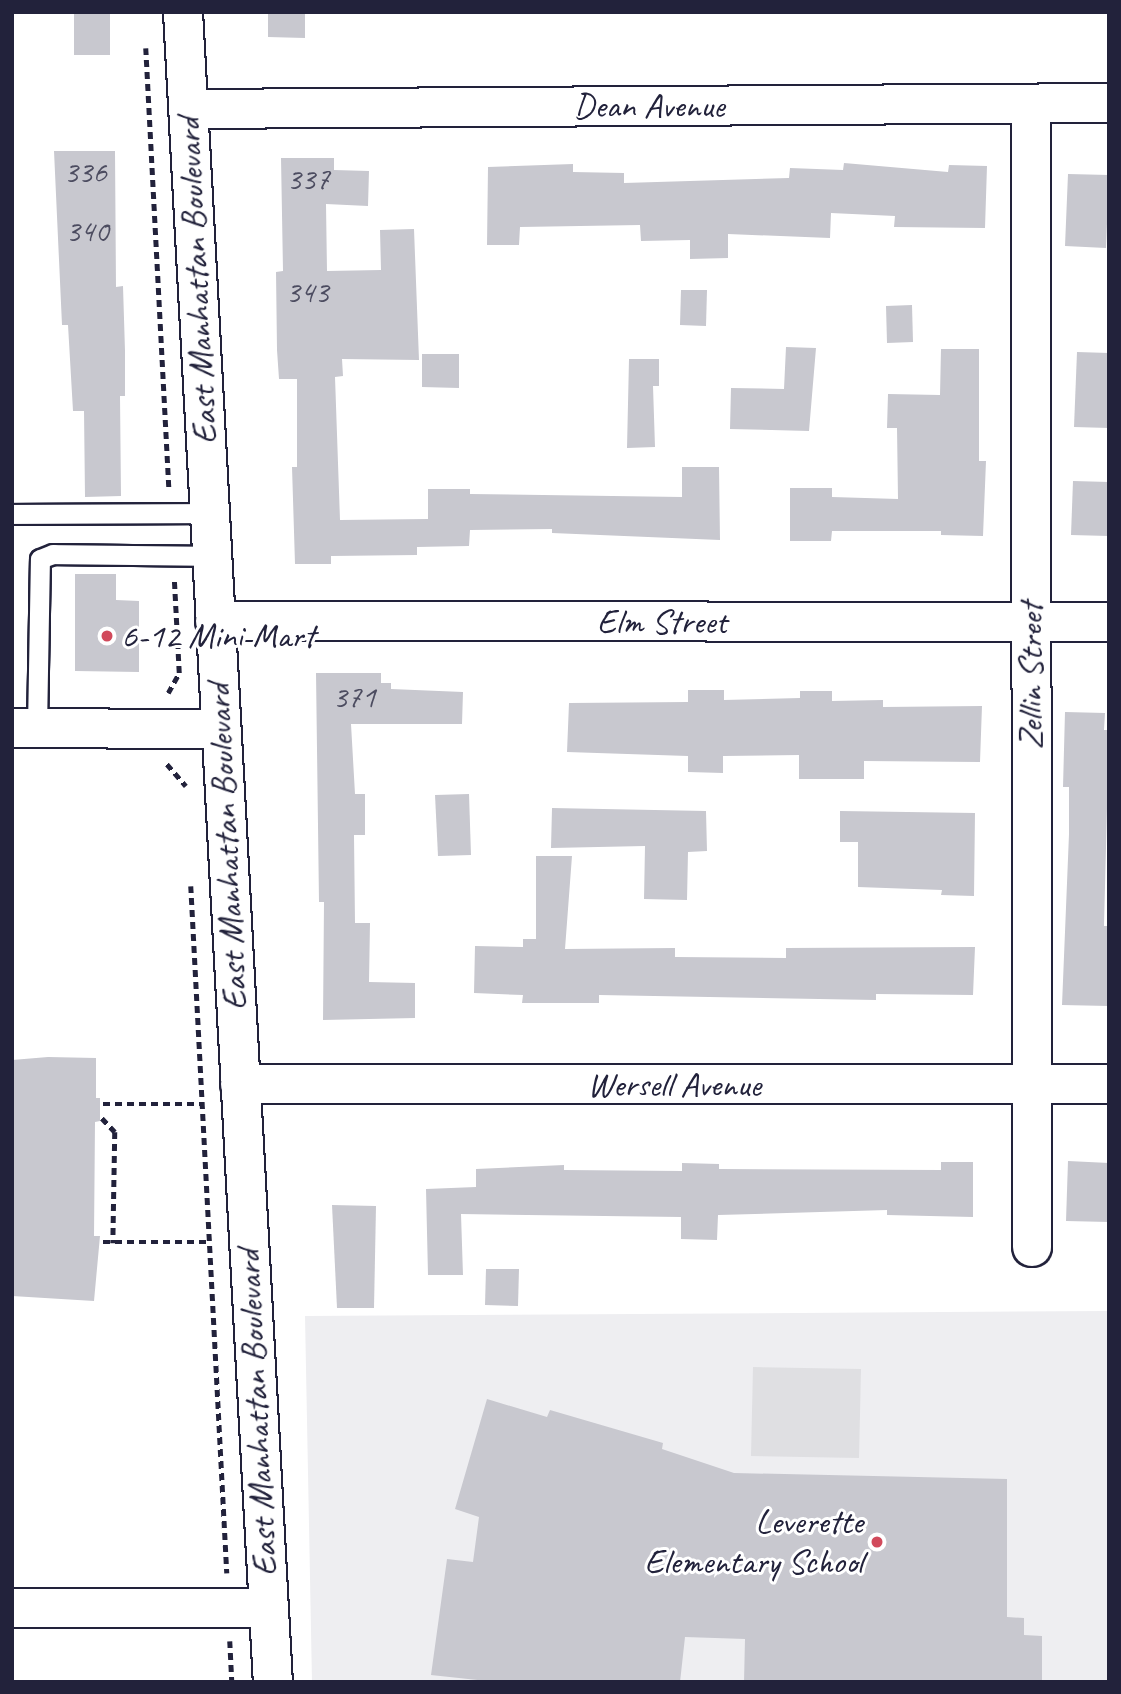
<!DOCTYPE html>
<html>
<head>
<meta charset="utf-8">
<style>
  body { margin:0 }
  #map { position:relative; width:1121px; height:1694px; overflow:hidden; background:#fff; font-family:Caveat,sans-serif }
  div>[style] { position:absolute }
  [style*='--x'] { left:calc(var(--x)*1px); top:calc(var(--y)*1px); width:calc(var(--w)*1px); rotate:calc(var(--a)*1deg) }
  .built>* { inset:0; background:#eeeef1 }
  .green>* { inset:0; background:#dfdfe2 }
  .building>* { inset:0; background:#c8c8cf }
  .path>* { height:4.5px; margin-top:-2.25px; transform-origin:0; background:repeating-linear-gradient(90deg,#22223b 0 7px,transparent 0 12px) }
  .roads { filter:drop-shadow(2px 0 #22223b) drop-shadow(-2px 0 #22223b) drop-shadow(0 2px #22223b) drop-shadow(0 -2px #22223b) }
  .service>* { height:19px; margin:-9.5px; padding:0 9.5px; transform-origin:9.5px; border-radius:9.5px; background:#fff }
  .minor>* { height:38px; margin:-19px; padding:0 19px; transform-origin:19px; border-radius:19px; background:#fff }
  .secondary>* { height:38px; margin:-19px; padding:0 19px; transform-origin:19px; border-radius:19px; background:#fff }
  .dots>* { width:19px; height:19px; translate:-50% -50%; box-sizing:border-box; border:4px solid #fff; border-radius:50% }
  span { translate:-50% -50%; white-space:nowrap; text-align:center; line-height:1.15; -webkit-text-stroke:6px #fff; paint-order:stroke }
  .number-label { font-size:32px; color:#4c4c60 }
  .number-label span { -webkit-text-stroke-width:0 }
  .street-label { font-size:35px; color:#22223b }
  .poi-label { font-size:35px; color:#22223b }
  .left { translate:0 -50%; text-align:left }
  .right { translate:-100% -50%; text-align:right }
  .frame { position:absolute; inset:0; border:14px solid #22223b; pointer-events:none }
</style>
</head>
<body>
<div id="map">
  <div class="built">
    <i style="clip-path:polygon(1109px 1311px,1109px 1682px,312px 1682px,305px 1316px)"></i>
  </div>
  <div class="green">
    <i style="clip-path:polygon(753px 1367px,861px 1369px,859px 1458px,751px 1456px)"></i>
  </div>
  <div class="building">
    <i style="clip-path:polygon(74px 12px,110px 12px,110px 55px,74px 55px)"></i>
    <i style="clip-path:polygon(268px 12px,305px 12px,305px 38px,268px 37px)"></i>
    <i style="clip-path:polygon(54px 151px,115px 151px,116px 287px,123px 286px,125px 351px,125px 396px,120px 396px,121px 496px,85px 497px,84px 411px,73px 411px,68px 325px,62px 325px)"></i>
    <i style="clip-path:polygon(281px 158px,334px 158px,334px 170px,369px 171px,368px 206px,326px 204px,327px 271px,381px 270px,380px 230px,414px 229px,419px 360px,342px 359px,343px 376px,335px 377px,340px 520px,428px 519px,428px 489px,470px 489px,470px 494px,682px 497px,682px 467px,719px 467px,720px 540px,552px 533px,552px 529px,470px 530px,469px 546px,417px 547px,417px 555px,331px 556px,331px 564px,295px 564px,292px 467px,297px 467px,297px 379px,279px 379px,277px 350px,276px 272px,283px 271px)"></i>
    <i style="clip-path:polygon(844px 163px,948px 172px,949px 165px,987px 166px,985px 228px,894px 227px,895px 216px,831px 213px,830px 238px,728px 234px,728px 258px,690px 259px,690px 240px,641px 241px,640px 225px,520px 227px,519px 245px,487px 245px,488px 167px,573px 164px,573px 172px,624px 173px,624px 183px,789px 178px,790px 168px,843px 170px)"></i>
    <i style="clip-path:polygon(1068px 174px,1109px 175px,1106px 248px,1065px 246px)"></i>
    <i style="clip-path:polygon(681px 290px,707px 290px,706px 326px,680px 325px)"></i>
    <i style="clip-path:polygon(912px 305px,913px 342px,887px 343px,886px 306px)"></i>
    <i style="clip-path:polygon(786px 347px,816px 348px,809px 431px,730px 429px,731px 388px,784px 389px)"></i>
    <i style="clip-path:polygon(941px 349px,979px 349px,979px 461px,986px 461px,983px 536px,941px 535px,941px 531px,832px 531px,831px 541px,790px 541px,790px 488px,832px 488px,832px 497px,898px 499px,897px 428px,887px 428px,888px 394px,940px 395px)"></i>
    <i style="clip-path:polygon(1077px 352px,1109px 353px,1109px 428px,1074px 427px)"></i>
    <i style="clip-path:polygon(422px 354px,459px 354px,459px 388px,422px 387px)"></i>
    <i style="clip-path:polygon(629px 359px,659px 359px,659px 386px,653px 386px,655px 447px,627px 448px)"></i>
    <i style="clip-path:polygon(1073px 481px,1109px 482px,1109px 536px,1071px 535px)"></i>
    <i style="clip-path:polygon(75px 574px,116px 574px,116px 600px,139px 601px,139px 672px,75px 671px)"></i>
    <i style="clip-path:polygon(316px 673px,381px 673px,381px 683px,391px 683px,391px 689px,463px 692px,462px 724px,351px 724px,355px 794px,365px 794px,365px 835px,354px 835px,355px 923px,370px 923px,369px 982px,415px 983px,415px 1018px,323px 1020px,324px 902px,319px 902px)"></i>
    <i style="clip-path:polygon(688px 690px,724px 690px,724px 700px,800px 698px,800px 691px,832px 691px,832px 701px,883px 700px,883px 707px,982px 706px,980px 762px,864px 761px,864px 779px,799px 779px,799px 755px,723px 756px,723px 773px,688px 772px,688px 756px,567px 752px,569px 703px,688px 702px)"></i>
    <i style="clip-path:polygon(1065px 712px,1105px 713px,1104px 730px,1109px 730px,1104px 926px,1109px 926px,1109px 1006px,1062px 1005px,1069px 834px,1069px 787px,1063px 787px)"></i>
    <i style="clip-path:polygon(469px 794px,471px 855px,438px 856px,435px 795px)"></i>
    <i style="clip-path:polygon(552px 808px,706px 811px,707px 851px,688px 852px,687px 900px,644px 899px,645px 846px,551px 848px)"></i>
    <i style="clip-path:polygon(840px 811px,975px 813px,974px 896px,941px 895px,942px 890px,858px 887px,858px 842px,840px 842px)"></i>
    <i style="clip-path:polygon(536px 856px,572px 856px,565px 949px,675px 948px,675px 957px,786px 958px,786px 948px,975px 947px,973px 995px,876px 994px,876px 1000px,599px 995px,599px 1003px,522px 1003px,523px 995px,474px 993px,475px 946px,523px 947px,523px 939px,536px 939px)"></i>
    <i style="clip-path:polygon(48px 1057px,96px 1058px,96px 1098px,100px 1098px,100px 1121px,95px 1122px,94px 1236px,100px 1236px,94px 1301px,12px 1296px,12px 1060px)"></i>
    <i style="clip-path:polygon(1068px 1161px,1109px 1163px,1109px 1222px,1066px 1221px)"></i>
    <i style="clip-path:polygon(941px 1162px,973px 1162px,973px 1217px,887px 1215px,887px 1210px,718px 1215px,717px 1240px,681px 1239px,681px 1217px,461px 1214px,463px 1275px,428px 1275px,426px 1189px,476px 1187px,476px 1169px,564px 1165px,564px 1170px,682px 1171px,682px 1163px,719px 1164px,719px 1169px,941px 1170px)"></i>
    <i style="clip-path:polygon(332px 1205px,376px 1206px,374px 1308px,337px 1308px)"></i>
    <i style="clip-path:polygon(486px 1269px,519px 1269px,518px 1306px,485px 1305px)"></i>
    <i style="clip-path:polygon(487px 1399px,547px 1417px,550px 1410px,663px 1443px,662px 1449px,734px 1473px,1007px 1479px,1007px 1617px,1024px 1618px,1024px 1635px,1042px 1636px,1042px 1682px,744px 1682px,745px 1639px,685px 1637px,680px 1682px,496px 1682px,431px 1675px,447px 1559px,473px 1562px,479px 1517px,455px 1509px)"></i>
  </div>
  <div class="path">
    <i style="--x:146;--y:48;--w:443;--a:87"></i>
    <i style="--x:168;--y:693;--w:23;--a:-61"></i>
    <i style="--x:179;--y:673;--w:94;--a:-93"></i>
    <i style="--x:167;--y:764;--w:29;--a:49"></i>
    <i style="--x:191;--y:886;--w:688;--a:87"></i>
    <i style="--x:103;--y:1104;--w:100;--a:0"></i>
    <i style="--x:102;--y:1118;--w:19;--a:47"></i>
    <i style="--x:115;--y:1132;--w:111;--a:91"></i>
    <i style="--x:103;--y:1242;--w:107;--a:0"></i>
    <i style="--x:230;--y:1641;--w:41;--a:87.2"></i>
  </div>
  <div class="roads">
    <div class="service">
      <i style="--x:12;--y:514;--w:197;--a:-0.3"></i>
      <i style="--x:37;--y:728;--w:169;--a:-89"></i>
      <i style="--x:40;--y:559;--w:14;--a:-21"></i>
      <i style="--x:53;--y:554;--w:159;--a:0.7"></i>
    </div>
    <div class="minor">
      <i style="--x:1031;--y:104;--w:1143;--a:89.95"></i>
      <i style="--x:189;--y:109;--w:920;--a:-0.37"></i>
      <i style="--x:215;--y:621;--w:894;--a:0.06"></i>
      <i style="--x:12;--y:728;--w:208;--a:0.3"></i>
      <i style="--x:240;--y:1084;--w:869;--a:0"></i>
      <i style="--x:12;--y:1608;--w:256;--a:0"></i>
    </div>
    <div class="secondary">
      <i style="--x:183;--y:12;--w:1672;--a:86.92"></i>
    </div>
  </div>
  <div class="dots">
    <i style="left:107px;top:636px;background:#d1495b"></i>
    <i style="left:877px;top:1542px;background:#d1495b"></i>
  </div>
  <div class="number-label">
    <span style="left:85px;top:172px">336</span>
    <span style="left:308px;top:179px">337</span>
    <span style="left:87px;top:231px">340</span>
    <span style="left:307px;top:292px">343</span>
    <span style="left:354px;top:697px">371</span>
  </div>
  <div class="street-label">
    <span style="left:649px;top:106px">Dean Avenue</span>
    <span style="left:197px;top:281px;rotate:-93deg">East Manhattan Boulevard</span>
    <span style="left:662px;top:622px">Elm Street</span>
    <span style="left:1031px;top:676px;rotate:-90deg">Zellin Street</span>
    <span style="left:227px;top:847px;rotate:-93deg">East Manhattan Boulevard</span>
    <span style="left:674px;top:1085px">Wersell Avenue</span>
    <span style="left:257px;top:1413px;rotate:-93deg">East Manhattan Boulevard</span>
  </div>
  <div class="poi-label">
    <span class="left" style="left:121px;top:636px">6-12 Mini Mart</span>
    <span class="right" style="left:863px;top:1542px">Leverette<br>Elementary School</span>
  </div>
  <div class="frame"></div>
</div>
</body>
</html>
